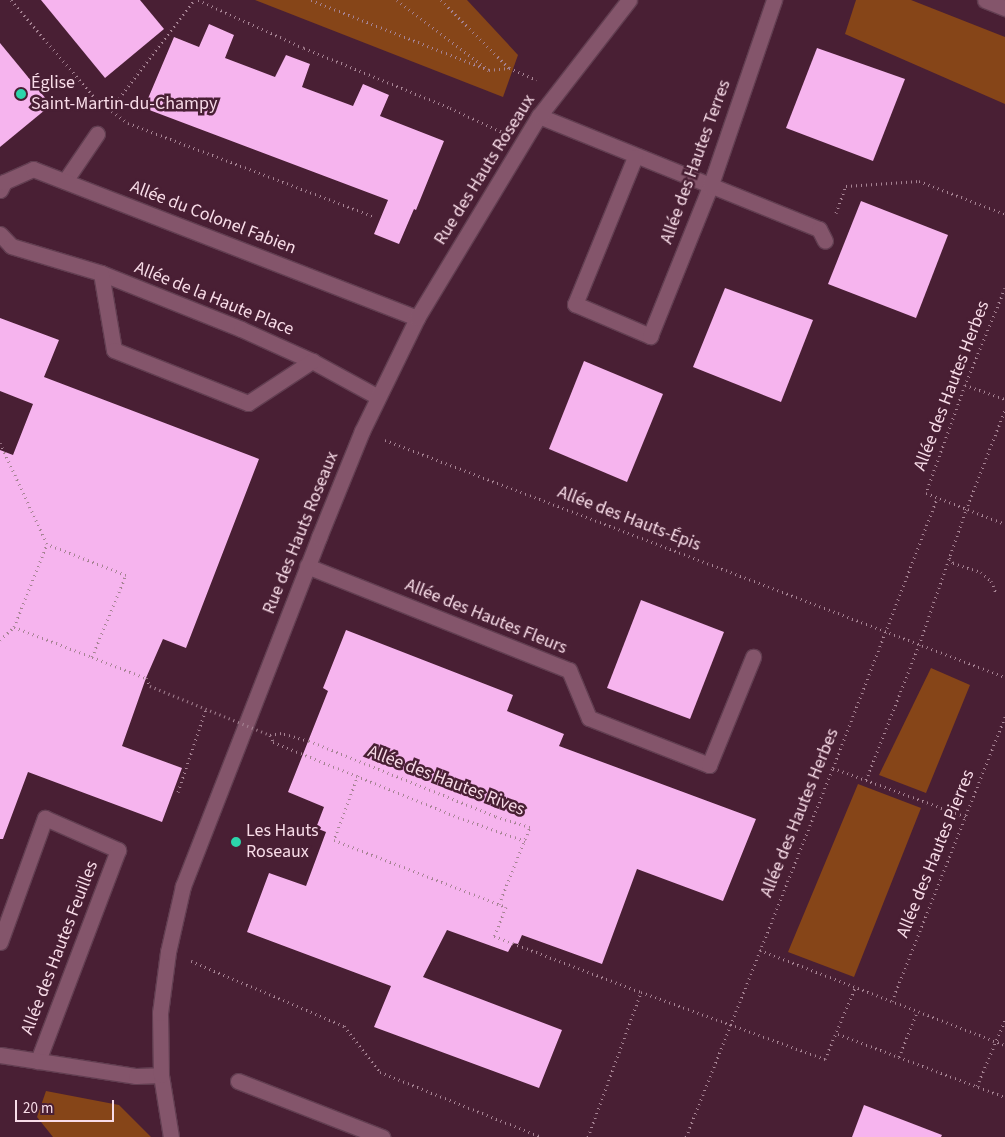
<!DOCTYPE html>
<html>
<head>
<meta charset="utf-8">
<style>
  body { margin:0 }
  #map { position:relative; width:1005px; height:1137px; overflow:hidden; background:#491f34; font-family:"Source Sans 3",sans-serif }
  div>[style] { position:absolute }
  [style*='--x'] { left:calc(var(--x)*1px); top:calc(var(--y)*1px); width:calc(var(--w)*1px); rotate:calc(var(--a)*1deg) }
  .green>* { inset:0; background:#864518 }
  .building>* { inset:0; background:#f6b4ee }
  .path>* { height:3px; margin-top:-1.5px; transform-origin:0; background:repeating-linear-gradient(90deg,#a68393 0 1px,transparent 0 5px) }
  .roads { filter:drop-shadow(1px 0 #623e51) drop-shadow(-1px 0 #623e51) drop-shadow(0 1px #623e51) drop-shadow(0 -1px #623e51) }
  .service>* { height:15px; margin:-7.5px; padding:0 7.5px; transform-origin:7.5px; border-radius:7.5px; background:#84556b }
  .minor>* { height:15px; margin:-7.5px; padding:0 7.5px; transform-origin:7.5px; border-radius:7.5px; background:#84556b }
  .path-bridge>* { height:3px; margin-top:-1.5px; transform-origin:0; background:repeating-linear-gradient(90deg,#a68393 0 1px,transparent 0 5px) }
  .dots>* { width:14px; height:14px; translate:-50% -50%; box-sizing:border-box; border:2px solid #491f34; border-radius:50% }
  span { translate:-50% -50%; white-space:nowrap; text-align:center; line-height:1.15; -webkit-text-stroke:5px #491f34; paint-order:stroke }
  .poi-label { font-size:18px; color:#f8dce8 }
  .left { translate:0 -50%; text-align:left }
  .street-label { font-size:18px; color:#f8dce8 }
  .scale { position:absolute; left:15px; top:1100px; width:99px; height:22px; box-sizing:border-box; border:2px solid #f8dce8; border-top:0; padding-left:6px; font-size:15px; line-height:18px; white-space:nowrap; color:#f8dce8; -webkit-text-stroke:4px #491f34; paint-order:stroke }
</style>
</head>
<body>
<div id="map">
  <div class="green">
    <i style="clip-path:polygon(255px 0,467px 0,518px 55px,503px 97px)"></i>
    <i style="clip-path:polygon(856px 0,911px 0,1005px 37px,1005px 104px,845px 34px)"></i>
    <i style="clip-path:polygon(931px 668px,970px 685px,926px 793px,879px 775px)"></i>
    <i style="clip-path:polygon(858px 784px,921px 808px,854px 977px,788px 952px)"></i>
    <i style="clip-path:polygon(46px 1091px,119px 1105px,151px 1137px,53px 1137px,37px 1117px)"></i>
  </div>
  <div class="building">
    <i style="clip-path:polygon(41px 0,140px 0,164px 29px,105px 78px)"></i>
    <i style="clip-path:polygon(209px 24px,234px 35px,225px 58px,275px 77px,286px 55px,310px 64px,302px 87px,353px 106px,363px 84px,389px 95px,380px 116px,444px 141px,416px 210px,414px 209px,399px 244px,374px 234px,388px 200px,144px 108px,174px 37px,199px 47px)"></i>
    <i style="clip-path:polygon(0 43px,51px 105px,0 147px)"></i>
    <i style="clip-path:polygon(817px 48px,905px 79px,873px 161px,786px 128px)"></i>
    <i style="clip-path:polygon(861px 201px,948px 235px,916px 318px,828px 284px)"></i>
    <i style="clip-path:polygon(725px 288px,813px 320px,781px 402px,693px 367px)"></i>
    <i style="clip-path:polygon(0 318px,59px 340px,44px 377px,259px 459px,186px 648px,163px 639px,146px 678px,122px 746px,182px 768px,162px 822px,28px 772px,3px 839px,0 839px,0 450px,13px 455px,33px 404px,0 391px)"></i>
    <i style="clip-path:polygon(584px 361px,663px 394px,627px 482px,549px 449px)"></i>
    <i style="clip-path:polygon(641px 600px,724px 632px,690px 719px,607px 688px)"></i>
    <i style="clip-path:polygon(346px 630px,513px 695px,507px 711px,564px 734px,559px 746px,756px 819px,723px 901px,637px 869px,602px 964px,522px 935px,518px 944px,513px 943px,508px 952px,447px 930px,423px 977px,562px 1030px,539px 1088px,374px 1027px,391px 986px,247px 932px,269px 873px,306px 886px,326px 832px,316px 828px,324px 807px,288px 792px,328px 691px,323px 688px)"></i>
    <i style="clip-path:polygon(864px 1105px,942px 1135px,941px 1137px,852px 1137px)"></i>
  </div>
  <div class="path">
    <i style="--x:11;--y:0;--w:130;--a:49.4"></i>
    <i style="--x:96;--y:99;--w:40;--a:37"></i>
    <i style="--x:128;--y:123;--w:262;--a:20.8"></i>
    <i style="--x:198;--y:0;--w:116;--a:24.4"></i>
    <i style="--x:304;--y:48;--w:158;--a:22.3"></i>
    <i style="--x:450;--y:108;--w:57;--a:24.8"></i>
    <i style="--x:311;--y:0;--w:191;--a:21.5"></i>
    <i style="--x:489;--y:70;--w:20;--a:-6"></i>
    <i style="--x:397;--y:0;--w:111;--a:37.3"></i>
    <i style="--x:441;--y:0;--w:96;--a:45"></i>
    <i style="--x:509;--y:68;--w:30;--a:23"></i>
    <i style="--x:110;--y:110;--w:138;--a:-52.6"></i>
    <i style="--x:836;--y:213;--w:29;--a:-70"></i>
    <i style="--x:846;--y:186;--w:73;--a:-3.9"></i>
    <i style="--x:919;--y:181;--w:92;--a:21"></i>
    <i style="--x:1005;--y:288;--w:105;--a:112.4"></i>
    <i style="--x:965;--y:385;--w:115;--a:109.9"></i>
    <i style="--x:926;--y:493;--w:85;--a:21.4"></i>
    <i style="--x:965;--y:385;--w:42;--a:19.3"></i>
    <i style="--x:385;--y:440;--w:664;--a:20.92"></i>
    <i style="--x:0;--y:443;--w:111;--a:65"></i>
    <i style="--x:949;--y:558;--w:6;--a:51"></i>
    <i style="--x:953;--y:563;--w:29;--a:18"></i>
    <i style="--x:981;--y:572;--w:13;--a:42"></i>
    <i style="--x:991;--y:581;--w:13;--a:67"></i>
    <i style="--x:14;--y:627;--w:84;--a:21"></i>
    <i style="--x:92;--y:657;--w:89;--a:-67.5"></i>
    <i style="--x:126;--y:575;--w:85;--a:-158.6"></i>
    <i style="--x:0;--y:640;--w:19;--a:-43"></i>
    <i style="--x:14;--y:627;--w:89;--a:-68.3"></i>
    <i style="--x:92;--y:657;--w:58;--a:21.3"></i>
    <i style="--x:833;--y:768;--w:143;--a:20.1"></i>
    <i style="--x:358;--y:775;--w:69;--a:110.3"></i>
    <i style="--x:334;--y:840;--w:185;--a:21.3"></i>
    <i style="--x:506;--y:907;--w:31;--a:112"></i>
    <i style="--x:494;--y:936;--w:157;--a:20.9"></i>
    <i style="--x:641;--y:992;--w:196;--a:20"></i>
    <i style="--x:825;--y:1059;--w:77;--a:-67.1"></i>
    <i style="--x:866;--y:780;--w:145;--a:-68.6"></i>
    <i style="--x:919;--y:645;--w:143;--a:-70.8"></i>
    <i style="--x:966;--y:510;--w:107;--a:-68.7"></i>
    <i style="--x:178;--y:792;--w:88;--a:-71.4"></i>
    <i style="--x:499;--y:904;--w:83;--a:-68.1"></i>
    <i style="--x:530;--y:827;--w:37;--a:-163"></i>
    <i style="--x:495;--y:816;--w:201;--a:-158"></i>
    <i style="--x:309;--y:741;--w:29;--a:-164"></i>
    <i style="--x:281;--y:733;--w:11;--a:170"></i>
    <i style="--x:270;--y:735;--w:8;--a:67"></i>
    <i style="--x:273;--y:742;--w:205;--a:22.1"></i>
    <i style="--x:463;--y:819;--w:66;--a:19.5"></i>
    <i style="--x:760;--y:950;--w:263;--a:21.2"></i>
    <i style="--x:191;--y:961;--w:166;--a:23"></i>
    <i style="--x:344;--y:1026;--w:58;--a:52"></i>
    <i style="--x:380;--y:1072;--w:175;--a:21.9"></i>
    <i style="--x:892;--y:1001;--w:306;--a:-68.3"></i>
    <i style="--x:838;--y:1034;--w:178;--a:20.7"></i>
    <i style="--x:899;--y:1057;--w:48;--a:-68.2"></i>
    <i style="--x:977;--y:1086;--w:72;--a:-67"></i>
    <i style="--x:588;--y:1137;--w:154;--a:-69.9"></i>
    <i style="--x:686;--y:1137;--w:397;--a:-68.3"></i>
    <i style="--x:833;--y:768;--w:289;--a:-68.9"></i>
  </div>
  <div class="roads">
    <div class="service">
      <i style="--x:985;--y:0;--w:22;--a:22"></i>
      <i style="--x:65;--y:181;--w:57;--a:-55.8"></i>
      <i style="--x:0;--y:190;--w:9;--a:-63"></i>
      <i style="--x:4;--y:182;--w:32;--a:-24"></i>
      <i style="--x:33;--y:169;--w:412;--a:21.2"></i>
      <i style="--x:0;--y:234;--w:16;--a:47"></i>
      <i style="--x:11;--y:246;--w:94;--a:16.7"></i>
      <i style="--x:101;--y:273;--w:151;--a:21.8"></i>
      <i style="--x:241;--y:329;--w:78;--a:24.3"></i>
      <i style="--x:312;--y:361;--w:75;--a:28.6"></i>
      <i style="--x:101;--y:273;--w:78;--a:80.4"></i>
      <i style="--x:114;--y:350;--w:144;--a:21.6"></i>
      <i style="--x:248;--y:403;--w:77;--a:-33.3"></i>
      <i style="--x:0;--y:942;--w:132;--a:-70.1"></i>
      <i style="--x:45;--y:818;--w:80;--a:23.7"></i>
      <i style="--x:118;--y:850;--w:226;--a:110.8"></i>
      <i style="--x:0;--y:1055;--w:138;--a:8.8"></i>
      <i style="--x:136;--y:1076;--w:25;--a:-2"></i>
      <i style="--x:238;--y:1081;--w:155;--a:21.3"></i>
    </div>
    <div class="minor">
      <i style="--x:539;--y:116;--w:302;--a:22"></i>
      <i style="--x:819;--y:229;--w:13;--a:63"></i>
      <i style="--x:635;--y:157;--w:159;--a:112.2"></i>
      <i style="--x:575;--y:304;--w:82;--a:23.1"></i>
      <i style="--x:650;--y:336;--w:161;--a:-68.1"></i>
      <i style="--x:710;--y:187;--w:198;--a:-71.1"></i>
      <i style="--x:307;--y:566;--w:282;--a:21.7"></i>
      <i style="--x:569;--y:670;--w:52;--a:67.4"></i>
      <i style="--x:589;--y:718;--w:129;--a:21.4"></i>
      <i style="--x:709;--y:765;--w:117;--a:-67.8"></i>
      <i style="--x:171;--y:1137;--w:63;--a:-99.2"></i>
      <i style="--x:161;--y:1075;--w:62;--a:-90.9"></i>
      <i style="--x:160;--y:1013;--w:62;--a:-82.5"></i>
      <i style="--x:168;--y:952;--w:68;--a:-77.2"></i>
      <i style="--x:183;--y:886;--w:375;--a:-68.7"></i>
      <i style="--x:319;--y:537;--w:114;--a:-67.9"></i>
      <i style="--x:362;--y:431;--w:126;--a:-64"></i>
      <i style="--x:417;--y:318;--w:236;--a:-58.9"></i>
      <i style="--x:539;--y:116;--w:147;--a:-52.2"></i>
    </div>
  </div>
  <div class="path-bridge">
    <i style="--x:146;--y:678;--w:9;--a:63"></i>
    <i style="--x:150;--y:686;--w:130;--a:22.2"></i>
  </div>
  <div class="dots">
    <i style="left:21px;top:94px;background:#2cd5ab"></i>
    <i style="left:236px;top:842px;background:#2cd5ab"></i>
  </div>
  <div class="poi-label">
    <span class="left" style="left:31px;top:94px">Église<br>Saint-Martin-du-Champy</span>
    <span class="left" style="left:246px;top:842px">Les Hauts<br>Roseaux</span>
  </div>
  <div class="street-label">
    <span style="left:696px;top:162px;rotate:-70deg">Allée des Hautes Terres</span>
    <span style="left:485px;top:170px;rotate:-58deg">Rue des Hauts Roseaux</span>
    <span style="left:213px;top:218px;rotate:21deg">Allée du Colonel Fabien</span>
    <span style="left:214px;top:299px;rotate:22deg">Allée de la Haute Place</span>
    <span style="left:952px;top:386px;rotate:-69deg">Allée des Hautes Herbes</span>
    <span style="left:629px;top:519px;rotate:21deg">Allée des Hauts-Épis</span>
    <span style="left:301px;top:533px;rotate:-68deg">Rue des Hauts Roseaux</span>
    <span style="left:486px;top:617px;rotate:22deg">Allée des Hautes Fleurs</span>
    <span style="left:446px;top:781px;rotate:21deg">Allée des Hautes Rives</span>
    <span style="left:800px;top:813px;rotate:-68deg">Allée des Hautes Herbes</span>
    <span style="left:936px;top:854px;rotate:-68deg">Allée des Hautes Pierres</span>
    <span style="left:60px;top:948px;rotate:-69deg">Allée des Hautes Feuilles</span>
  </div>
  <div class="scale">20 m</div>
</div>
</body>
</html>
